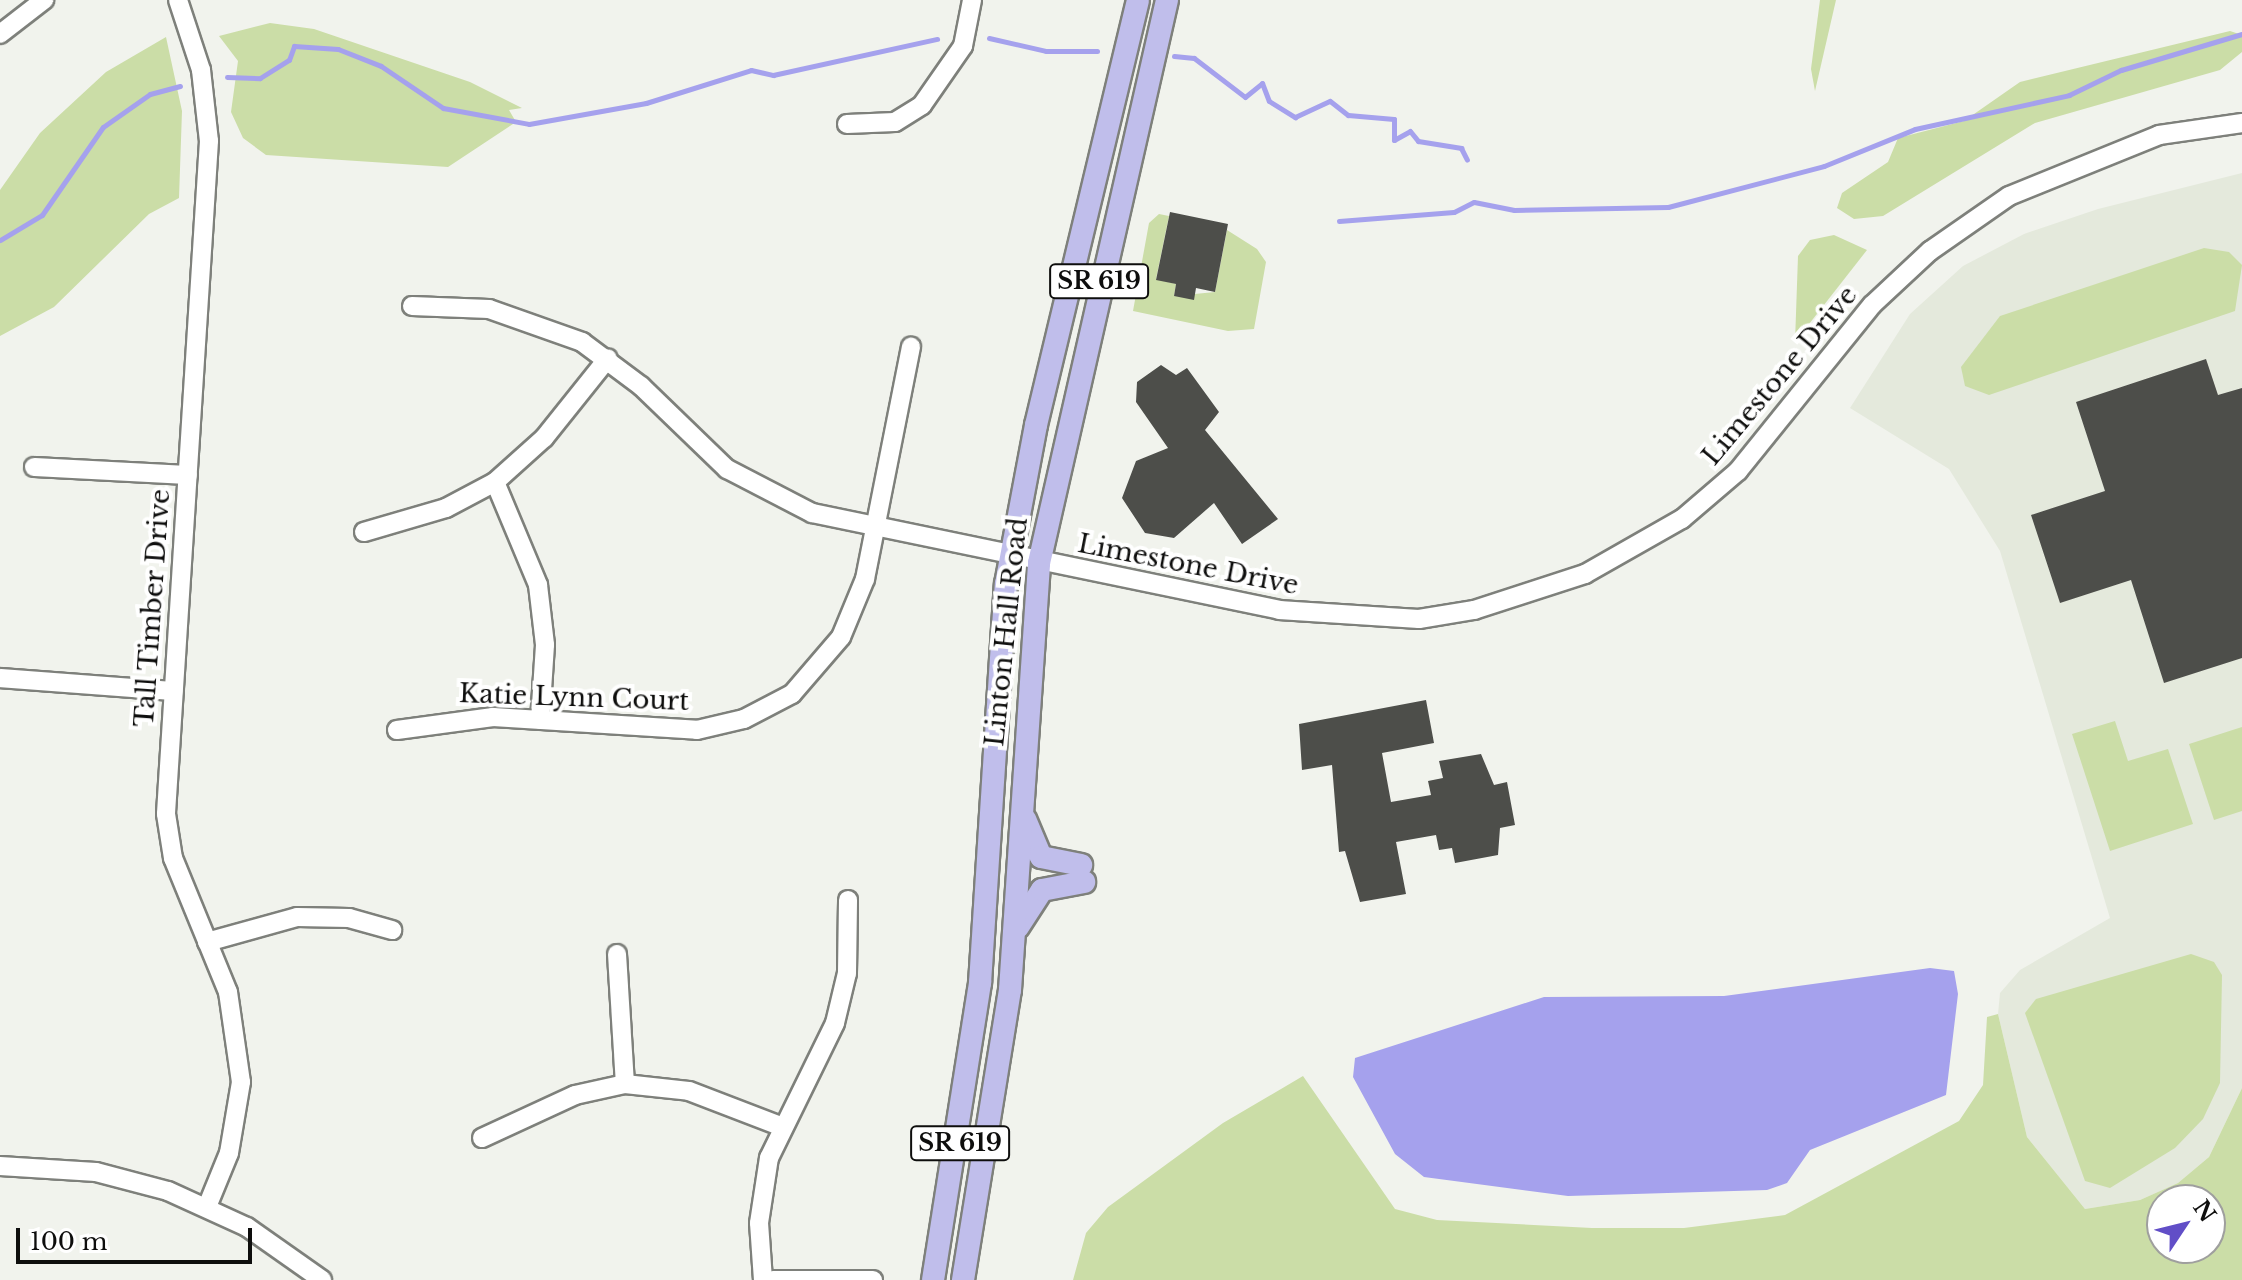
<!DOCTYPE html>
<html>
<head>
<meta charset="utf-8">
<style>
  body { margin:0 }
  #map { position:relative; width:2242px; height:1280px; overflow:hidden; background:#f1f3ed; font-family:"Libre Baskerville",serif }
  div>[style] { position:absolute }
  [style*='--x'] { left:calc(var(--x)*1px); top:calc(var(--y)*1px); width:calc(var(--w)*1px); rotate:calc(var(--a)*1deg) }
  .built>* { inset:0; background:#e4e9dc }
  .green>* { inset:0; background:#cbdda7 }
  .water>* { inset:0; background:#a5a1ed }
  .stream>* { height:5px; margin:-2.5px; padding:0 2.5px; transform-origin:2.5px; border-radius:2.5px; background:#a5a1ed }
  .building>* { inset:0; background:#4d4e4a }
  .roads { filter:drop-shadow(2px 0 #7e807b) drop-shadow(-2px 0 #7e807b) drop-shadow(0 2px #7e807b) drop-shadow(0 -2px #7e807b) }
  .minor>* { height:18px; margin:-9px; padding:0 9px; transform-origin:9px; border-radius:9px; background:#fff }
  .major>* { height:22px; margin:-11px; padding:0 11px; transform-origin:11px; border-radius:11px; background:#c0beeb }
  span { translate:-50% -50%; white-space:nowrap; text-align:center; line-height:1.15; -webkit-text-stroke:8px #fff; paint-order:stroke }
  .shield-label span { padding:2px 6px; background:#fff; border:2px solid; border-radius:6px; -webkit-text-stroke-width:0 }
  .shield-label { font-size:24px; color:#0e0e0d; font-weight:700 }
  .street-label { font-size:26px; color:#0e0e0d }
  .north { position:absolute; left:2146px; top:1184px; width:80px; height:80px; box-sizing:border-box; background:#fff; border:2px solid #9f9f9e; border-radius:50%; rotate:55deg; font-size:22px; font-weight:700; line-height:32px; text-align:center; color:#0e0e0d }
  .north::after { content:''; display:block; margin:auto; width:28px; height:36px; background:#614ec7; clip-path:polygon(50% 0,100% 100%,50% 72%,0 100%) }
  .scale { position:absolute; left:16px; top:1228px; width:236px; height:36px; box-sizing:border-box; border:4px solid #0e0e0d; border-top:0; padding-left:10px; font-size:24px; line-height:28px; white-space:nowrap; color:#0e0e0d; -webkit-text-stroke:6px #fff; paint-order:stroke }
</style>
</head>
<body>
<div id="map">
  <div class="built">
    <i style="clip-path:polygon(2242px 173px,2242px 1088px,2209px 1157px,2178px 1183px,2140px 1200px,2085px 1209px,2027px 1137px,1998px 1014px,2000px 993px,2020px 970px,2110px 918px,2000px 551px,1949px 469px,1850px 408px,1910px 314px,1963px 266px,2024px 234px,2098px 209px)"></i>
  </div>
  <div class="green">
    <i style="clip-path:polygon(1820px 0,1836px 0,1815px 91px,1811px 69px)"></i>
    <i style="clip-path:polygon(270px 23px,314px 29px,470px 82px,522px 108px,509px 110px,516px 122px,448px 167px,266px 155px,243px 138px,231px 112px,238px 61px,219px 36px)"></i>
    <i style="clip-path:polygon(2230px 31px,2242px 35px,2242px 52px,2220px 70px,2035px 123px,1883px 216px,1854px 219px,1837px 208px,1842px 193px,1888px 162px,1898px 138px,1964px 121px,2020px 82px)"></i>
    <i style="clip-path:polygon(166px 37px,182px 111px,179px 198px,149px 214px,54px 307px,0 336px,0 190px,40px 133px,106px 72px)"></i>
    <i style="clip-path:polygon(1159px 214px,1169px 216px,1156px 279px,1176px 284px,1174px 296px,1215px 292px,1227px 230px,1257px 249px,1266px 262px,1254px 329px,1228px 331px,1133px 311px,1149px 223px)"></i>
    <i style="clip-path:polygon(1834px 235px,1867px 250px,1795px 342px,1798px 256px,1810px 240px)"></i>
    <i style="clip-path:polygon(2204px 248px,2229px 252px,2242px 265px,2235px 311px,1989px 395px,1965px 386px,1961px 367px,2000px 316px)"></i>
    <i style="clip-path:polygon(2115px 721px,2128px 761px,2168px 749px,2193px 824px,2110px 851px,2072px 734px)"></i>
    <i style="clip-path:polygon(2242px 727px,2242px 811px,2214px 820px,2189px 744px)"></i>
    <i style="clip-path:polygon(2191px 954px,2214px 962px,2222px 975px,2220px 1083px,2203px 1119px,2175px 1148px,2110px 1188px,2085px 1181px,2025px 1013px,2036px 999px)"></i>
    <i style="clip-path:polygon(evenodd,1998px 1014px,2027px 1137px,2085px 1209px,2140px 1200px,2178px 1183px,2209px 1157px,2242px 1088px,2242px 1280px,1073px 1280px,1086px 1233px,1108px 1207px,1223px 1123px,1303px 1076px,1395px 1209px,1437px 1220px,1592px 1228px,1684px 1228px,1785px 1215px,1959px 1121px,1983px 1085px,1987px 1017px,1998px 1014px,2162px 1200px,2210px 1200px,2210px 1248px,2162px 1248px,2162px 1200px)"></i>
  </div>
  <div class="water">
    <i style="clip-path:polygon(1930px 968px,1954px 971px,1958px 994px,1946px 1095px,1810px 1150px,1787px 1183px,1767px 1190px,1568px 1196px,1424px 1177px,1395px 1154px,1353px 1077px,1355px 1058px,1544px 997px,1724px 996px)"></i>
  </div>
  <div class="stream">
    <i style="--x:989;--y:38;--w:58;--a:12.8"></i>
    <i style="--x:1046;--y:51;--w:51;--a:0"></i>
    <i style="--x:1174;--y:56;--w:20;--a:6"></i>
    <i style="--x:1194;--y:58;--w:64;--a:37.4"></i>
    <i style="--x:1245;--y:97;--w:22;--a:-39"></i>
    <i style="--x:1262;--y:83;--w:19;--a:69"></i>
    <i style="--x:1269;--y:101;--w:31;--a:32"></i>
    <i style="--x:1295;--y:117;--w:38;--a:-25"></i>
    <i style="--x:1330;--y:101;--w:23;--a:38"></i>
    <i style="--x:1348;--y:115;--w:46;--a:5"></i>
    <i style="--x:1394;--y:119;--w:21;--a:90"></i>
    <i style="--x:1394;--y:140;--w:18;--a:-29"></i>
    <i style="--x:1410;--y:131;--w:13;--a:51"></i>
    <i style="--x:1418;--y:141;--w:44;--a:9.2"></i>
    <i style="--x:1461;--y:148;--w:13;--a:63"></i>
    <i style="--x:227;--y:77;--w:33;--a:2"></i>
    <i style="--x:260;--y:78;--w:34;--a:-32"></i>
    <i style="--x:289;--y:60;--w:15;--a:-70"></i>
    <i style="--x:294;--y:46;--w:44;--a:3.9"></i>
    <i style="--x:338;--y:49;--w:46;--a:21.6"></i>
    <i style="--x:381;--y:66;--w:75;--a:34.1"></i>
    <i style="--x:443;--y:108;--w:87;--a:10.5"></i>
    <i style="--x:529;--y:124;--w:119;--a:-10.2"></i>
    <i style="--x:646;--y:103;--w:110;--a:-17.4"></i>
    <i style="--x:751;--y:70;--w:23;--a:13"></i>
    <i style="--x:773;--y:75;--w:168;--a:-12.4"></i>
    <i style="--x:1339;--y:221;--w:115;--a:-4.5"></i>
    <i style="--x:1454;--y:212;--w:22;--a:-27"></i>
    <i style="--x:1474;--y:202;--w:41;--a:11.3"></i>
    <i style="--x:1514;--y:210;--w:154;--a:-1.1"></i>
    <i style="--x:1668;--y:207;--w:161;--a:-14.7"></i>
    <i style="--x:1824;--y:166;--w:98;--a:-22.1"></i>
    <i style="--x:1915;--y:129;--w:158;--a:-12.4"></i>
    <i style="--x:2069;--y:95;--w:58;--a:-25.7"></i>
    <i style="--x:2121;--y:70;--w:126;--a:-16.6"></i>
    <i style="--x:0;--y:240;--w:49;--a:-30.8"></i>
    <i style="--x:42;--y:215;--w:107;--a:-55.3"></i>
    <i style="--x:103;--y:127;--w:57;--a:-35.1"></i>
    <i style="--x:150;--y:94;--w:31;--a:-15"></i>
  </div>
  <div class="building">
    <i style="clip-path:polygon(1170px 212px,1228px 224px,1215px 292px,1196px 288px,1194px 300px,1174px 296px,1176px 284px,1156px 280px)"></i>
    <i style="clip-path:polygon(2206px 359px,2218px 395px,2242px 388px,2242px 658px,2164px 683px,2131px 580px,2060px 603px,2031px 515px,2105px 491px,2076px 402px)"></i>
    <i style="clip-path:polygon(1161px 365px,1176px 375px,1187px 368px,1219px 412px,1205px 430px,1278px 519px,1242px 544px,1214px 503px,1174px 538px,1145px 533px,1122px 498px,1136px 461px,1168px 448px,1136px 402px,1137px 382px)"></i>
    <i style="clip-path:polygon(1426px 700px,1434px 743px,1382px 753px,1391px 802px,1431px 795px,1428px 781px,1443px 778px,1439px 761px,1481px 754px,1494px 785px,1507px 782px,1515px 825px,1500px 828px,1498px 855px,1455px 863px,1452px 848px,1439px 850px,1436px 835px,1396px 842px,1406px 894px,1360px 902px,1345px 851px,1339px 852px,1332px 765px,1302px 770px,1299px 724px)"></i>
  </div>
  <div class="roads">
    <div class="minor">
      <i style="--x:178;--y:0;--w:74;--a:71.8"></i>
      <i style="--x:201;--y:70;--w:71;--a:83.6"></i>
      <i style="--x:209;--y:141;--w:674;--a:93.66"></i>
      <i style="--x:166;--y:814;--w:45;--a:81"></i>
      <i style="--x:173;--y:858;--w:145;--a:67.7"></i>
      <i style="--x:228;--y:992;--w:91;--a:81.8"></i>
      <i style="--x:241;--y:1082;--w:72;--a:99.6"></i>
      <i style="--x:229;--y:1153;--w:58;--a:112.2"></i>
      <i style="--x:0;--y:34;--w:56;--a:-37.7"></i>
      <i style="--x:847;--y:124;--w:48;--a:-2.4"></i>
      <i style="--x:895;--y:122;--w:32;--a:-32"></i>
      <i style="--x:922;--y:105;--w:72;--a:-55.2"></i>
      <i style="--x:963;--y:46;--w:47;--a:-78.9"></i>
      <i style="--x:412;--y:306;--w:77;--a:2.2"></i>
      <i style="--x:489;--y:309;--w:99;--a:19.5"></i>
      <i style="--x:582;--y:342;--w:74;--a:36.7"></i>
      <i style="--x:641;--y:386;--w:120;--a:44"></i>
      <i style="--x:727;--y:469;--w:96;--a:27.4"></i>
      <i style="--x:812;--y:513;--w:477;--a:11.7"></i>
      <i style="--x:1279;--y:610;--w:140;--a:3.7"></i>
      <i style="--x:1419;--y:619;--w:56;--a:-9.3"></i>
      <i style="--x:1474;--y:610;--w:117;--a:-18"></i>
      <i style="--x:1585;--y:574;--w:112;--a:-29.6"></i>
      <i style="--x:1682;--y:519;--w:74;--a:-40.6"></i>
      <i style="--x:1738;--y:471;--w:213;--a:-51.1"></i>
      <i style="--x:1872;--y:305;--w:79;--a:-43"></i>
      <i style="--x:1930;--y:251;--w:96;--a:-34.8"></i>
      <i style="--x:2009;--y:196;--w:162;--a:-22.1"></i>
      <i style="--x:2159;--y:135;--w:84;--a:-8.2"></i>
      <i style="--x:34;--y:467;--w:154;--a:3"></i>
      <i style="--x:495;--y:482;--w:112;--a:67.3"></i>
      <i style="--x:538;--y:585;--w:60;--a:83.3"></i>
      <i style="--x:545;--y:645;--w:75;--a:93.8"></i>
      <i style="--x:364;--y:532;--w:85;--a:-16.3"></i>
      <i style="--x:446;--y:508;--w:55;--a:-28"></i>
      <i style="--x:495;--y:482;--w:66;--a:-41.9"></i>
      <i style="--x:544;--y:438;--w:102;--a:-51.3"></i>
      <i style="--x:0;--y:678;--w:174;--a:4.3"></i>
      <i style="--x:397;--y:730;--w:97;--a:-7.7"></i>
      <i style="--x:493;--y:717;--w:204;--a:3.6"></i>
      <i style="--x:697;--y:730;--w:48;--a:-13.2"></i>
      <i style="--x:744;--y:719;--w:54;--a:-27.5"></i>
      <i style="--x:792;--y:694;--w:75;--a:-49.3"></i>
      <i style="--x:841;--y:637;--w:63;--a:-67.5"></i>
      <i style="--x:865;--y:579;--w:237;--a:-78.8"></i>
      <i style="--x:207;--y:942;--w:93;--a:-15.5"></i>
      <i style="--x:297;--y:917;--w:52;--a:1.1"></i>
      <i style="--x:349;--y:918;--w:45;--a:15.6"></i>
      <i style="--x:617;--y:954;--w:130;--a:86.5"></i>
      <i style="--x:482;--y:1138;--w:102;--a:-24.8"></i>
      <i style="--x:575;--y:1095;--w:51;--a:-12.4"></i>
      <i style="--x:625;--y:1084;--w:64;--a:6.2"></i>
      <i style="--x:689;--y:1091;--w:97;--a:21"></i>
      <i style="--x:0;--y:1166;--w:96;--a:3.6"></i>
      <i style="--x:96;--y:1172;--w:74;--a:14.8"></i>
      <i style="--x:168;--y:1191;--w:87;--a:24.5"></i>
      <i style="--x:247;--y:1227;--w:92;--a:35.2"></i>
      <i style="--x:763;--y:1280;--w:57;--a:-94"></i>
      <i style="--x:759;--y:1223;--w:66;--a:-81.3"></i>
      <i style="--x:769;--y:1158;--w:150;--a:-63.9"></i>
      <i style="--x:835;--y:1023;--w:51;--a:-76.5"></i>
      <i style="--x:847;--y:973;--w:73;--a:-89.2"></i>
      <i style="--x:773;--y:1280;--w:100;--a:0"></i>
    </div>
    <div class="major">
      <i style="--x:1025;--y:819;--w:41;--a:67.2"></i>
      <i style="--x:1041;--y:857;--w:41;--a:11.3"></i>
      <i style="--x:1018;--y:927;--w:44;--a:-57"></i>
      <i style="--x:1042;--y:890;--w:43;--a:-10.8"></i>
      <i style="--x:933;--y:1280;--w:301;--a:-81"></i>
      <i style="--x:980;--y:983;--w:400;--a:-86.3"></i>
      <i style="--x:1006;--y:584;--w:162;--a:-79.3"></i>
      <i style="--x:1036;--y:425;--w:437;--a:-76.5"></i>
      <i style="--x:963;--y:1280;--w:294;--a:-80.8"></i>
      <i style="--x:1010;--y:990;--w:428;--a:-86.1"></i>
      <i style="--x:1039;--y:563;--w:577;--a:-77.19"></i>
    </div>
  </div>
  <div class="shield-label">
    <span style="left:1099px;top:281px">SR 619</span>
    <span style="left:960px;top:1143px">SR 619</span>
  </div>
  <div class="street-label">
    <span style="left:1780px;top:376px;rotate:-50deg">Limestone Drive</span>
    <span style="left:1188px;top:565px;rotate:11deg">Limestone Drive</span>
    <span style="left:153px;top:608px;rotate:-86deg">Tall Timber Drive</span>
    <span style="left:1007px;top:632px;rotate:-84deg">Linton Hall Road</span>
    <span style="left:574px;top:698px;rotate:2deg">Katie Lynn Court</span>
  </div>
  <div class="north">N</div>
  <div class="scale">100 m</div>
</div>
</body>
</html>
